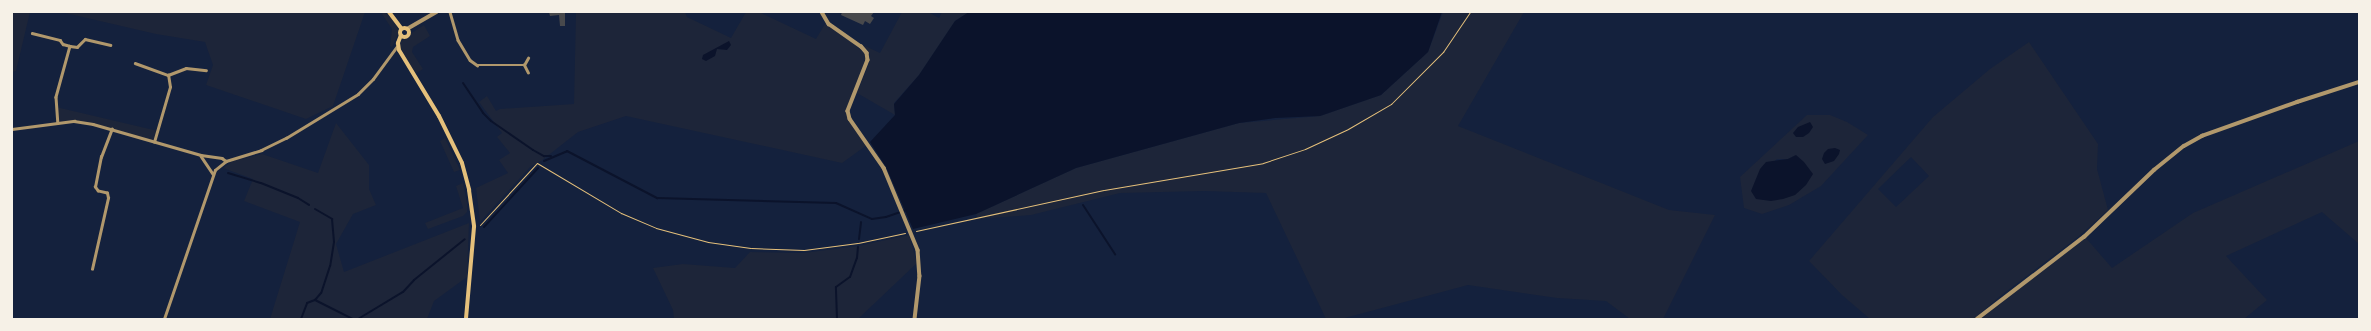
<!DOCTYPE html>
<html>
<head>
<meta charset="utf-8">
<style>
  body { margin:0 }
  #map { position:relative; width:2371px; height:331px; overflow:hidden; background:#14213d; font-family:"Archivo Narrow",sans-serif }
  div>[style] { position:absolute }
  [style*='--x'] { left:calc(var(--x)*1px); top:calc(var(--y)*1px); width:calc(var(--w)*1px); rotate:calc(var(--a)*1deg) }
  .green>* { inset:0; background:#1d2539 }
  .water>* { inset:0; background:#0b132b }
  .stream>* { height:2px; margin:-1px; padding:0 1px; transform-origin:1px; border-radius:1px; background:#0b132b }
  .building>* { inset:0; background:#48494c }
  .path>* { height:1px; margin:-0.5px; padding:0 0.5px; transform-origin:0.5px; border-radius:0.5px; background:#e5c07b }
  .minor>* { height:2.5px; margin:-1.25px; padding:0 1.25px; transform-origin:1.25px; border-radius:1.25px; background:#b1986c }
  .tertiary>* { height:3.5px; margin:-1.75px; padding:0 1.75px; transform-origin:1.75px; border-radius:1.75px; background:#b1986c }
  .primary>* { height:4px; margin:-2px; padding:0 2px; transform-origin:2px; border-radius:2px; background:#e5c07b }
  .primary>.ring { margin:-2px; padding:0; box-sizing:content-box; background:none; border:4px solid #e5c07b; border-radius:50% }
  span { translate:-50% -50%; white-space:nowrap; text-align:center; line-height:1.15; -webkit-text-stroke:3px #f6f1e7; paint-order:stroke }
  .frame { position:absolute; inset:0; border:13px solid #f6f1e7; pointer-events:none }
</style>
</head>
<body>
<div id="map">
  <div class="green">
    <i style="clip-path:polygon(12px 12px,30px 12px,16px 71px,12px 72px)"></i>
    <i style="clip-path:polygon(61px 12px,365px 12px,333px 106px,306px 119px,206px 85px,213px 65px,205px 42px,156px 34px)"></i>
    <i style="clip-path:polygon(383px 12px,391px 17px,397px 27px,399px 32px,392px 47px,390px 46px,392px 29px,382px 14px)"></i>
    <i style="clip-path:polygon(587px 12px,685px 12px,687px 17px,731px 38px,746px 12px,759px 12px,816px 39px,825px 24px,852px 42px,865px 54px,865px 60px,846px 111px,849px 120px,867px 145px,842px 163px,626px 116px,578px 132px,541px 161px,531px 166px,480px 222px,476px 188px,508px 173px,499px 160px,510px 153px,497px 137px,502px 133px,479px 102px,487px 96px,496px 111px,500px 109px,574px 104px,576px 13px)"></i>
    <i style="clip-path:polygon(902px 12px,928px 12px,939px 18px,942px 12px,969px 12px,955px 21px,919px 75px,894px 103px,895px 115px,857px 93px,870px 61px,870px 53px,863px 45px,880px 53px)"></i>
    <i style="clip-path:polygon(1443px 12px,1524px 12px,1458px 126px,1669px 210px,1715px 215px,1663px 319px,1630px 319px,1606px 301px,1557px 298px,1468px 285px,1341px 319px,1326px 319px,1266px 193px,1204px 191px,1120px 193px,1031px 215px,978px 219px,976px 214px,1076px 168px,1239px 123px,1320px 116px,1381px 95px,1428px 52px)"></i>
    <i style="clip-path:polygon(424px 25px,430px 36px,413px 47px,412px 52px,423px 69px,415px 74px,399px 45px,404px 38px)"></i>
    <i style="clip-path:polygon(evenodd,2029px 42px,2098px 144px,2097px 169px,2108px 210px,2078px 237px,1999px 297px,1974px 319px,1870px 319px,1842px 295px,1809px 261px,1933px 117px,1990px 69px,2029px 42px,1911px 157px,1929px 176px,1896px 207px,1878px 189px,1911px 157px)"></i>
    <i style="clip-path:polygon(56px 107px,158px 131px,154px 142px,93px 124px,74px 121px,58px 123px)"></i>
    <i style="clip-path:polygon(evenodd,1807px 115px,1830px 115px,1847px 122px,1868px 135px,1821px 186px,1789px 205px,1762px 214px,1744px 208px,1740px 177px,1807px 115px,1796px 155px,1755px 180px,1777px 159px,1788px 159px,1796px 155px)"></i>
    <i style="clip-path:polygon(336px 123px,369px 165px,369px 189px,376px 205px,353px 214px,336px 244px,344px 272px,469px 223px,467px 277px,434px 301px,427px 319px,270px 319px,300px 222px,244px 201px,253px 179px,223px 168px,233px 161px,262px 154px,318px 173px)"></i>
    <i style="clip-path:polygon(445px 138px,460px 170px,454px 172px,440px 141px)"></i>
    <i style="clip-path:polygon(2359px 141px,2359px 244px,2322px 212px,2226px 256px,2267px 300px,2244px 319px,1981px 319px,2002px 300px,2086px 238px,2112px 268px,2193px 213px)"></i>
    <i style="clip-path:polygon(463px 183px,467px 203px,467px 212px,463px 216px,428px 229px,425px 223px,463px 208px,456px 186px)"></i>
    <i style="clip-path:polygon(909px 235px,917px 263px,858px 319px,674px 319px,673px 310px,653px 268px,683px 264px,735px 268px,750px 252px,803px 253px,858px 246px)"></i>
  </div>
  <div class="water">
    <i style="clip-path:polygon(969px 12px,1442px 12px,1428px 52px,1381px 95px,1320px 116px,1275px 118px,1239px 123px,1076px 168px,976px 214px,913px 229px,886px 167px,870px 142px,895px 115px,894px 104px,919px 75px,955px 21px)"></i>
    <i style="clip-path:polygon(729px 41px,731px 45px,727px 50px,717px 49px,715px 56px,706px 61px,702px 59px,703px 55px)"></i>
    <i style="clip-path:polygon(1810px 122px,1813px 127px,1809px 133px,1803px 137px,1796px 137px,1793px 133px,1798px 127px)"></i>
    <i style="clip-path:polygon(1835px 148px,1840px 150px,1839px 154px,1834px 161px,1825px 164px,1822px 159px,1824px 153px,1828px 149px)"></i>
    <i style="clip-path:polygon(1796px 155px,1804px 162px,1813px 174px,1806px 185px,1795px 195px,1783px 199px,1771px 201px,1756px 199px,1751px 191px,1760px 169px,1766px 162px,1788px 159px)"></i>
  </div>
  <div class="stream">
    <i style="--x:463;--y:83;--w:36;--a:56"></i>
    <i style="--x:483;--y:113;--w:11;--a:45"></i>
    <i style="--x:491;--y:121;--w:51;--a:34.6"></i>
    <i style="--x:533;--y:150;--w:13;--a:29"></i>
    <i style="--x:544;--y:156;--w:7;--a:0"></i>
    <i style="--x:544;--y:161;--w:25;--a:-23"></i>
    <i style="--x:567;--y:151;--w:102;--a:27.6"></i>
    <i style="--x:657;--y:198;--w:179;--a:1.6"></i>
    <i style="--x:836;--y:203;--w:39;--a:24"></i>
    <i style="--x:872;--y:219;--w:14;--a:-8"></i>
    <i style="--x:886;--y:217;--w:21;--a:-19"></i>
    <i style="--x:228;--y:173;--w:34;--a:17"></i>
    <i style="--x:261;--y:183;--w:40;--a:22"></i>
    <i style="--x:298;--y:198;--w:13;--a:32"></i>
    <i style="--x:1083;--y:205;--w:59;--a:56.9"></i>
    <i style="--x:315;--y:209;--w:20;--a:30"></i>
    <i style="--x:332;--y:219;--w:23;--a:85"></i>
    <i style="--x:334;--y:242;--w:24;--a:99"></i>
    <i style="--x:330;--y:266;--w:28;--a:108"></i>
    <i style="--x:321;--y:293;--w:9;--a:131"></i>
    <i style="--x:484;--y:227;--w:80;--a:-47.5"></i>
    <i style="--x:859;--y:239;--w:17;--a:-83"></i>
    <i style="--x:301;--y:319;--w:17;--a:-69"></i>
    <i style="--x:307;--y:303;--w:9;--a:-21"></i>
    <i style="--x:315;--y:300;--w:42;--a:26.6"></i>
    <i style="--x:358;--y:319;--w:52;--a:-31"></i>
    <i style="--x:403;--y:292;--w:16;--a:-47"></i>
    <i style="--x:414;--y:280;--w:65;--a:-38.8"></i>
    <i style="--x:837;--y:319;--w:32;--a:-92"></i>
    <i style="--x:836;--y:287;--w:17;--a:-36"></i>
    <i style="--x:850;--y:277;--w:20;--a:-70"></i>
    <i style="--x:857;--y:258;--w:11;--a:-85"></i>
  </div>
  <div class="building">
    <i style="clip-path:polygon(549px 12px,565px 12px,565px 26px,560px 26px,559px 15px,550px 16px)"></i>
    <i style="clip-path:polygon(842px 12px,874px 12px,871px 16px,874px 18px,870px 24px,865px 21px,863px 25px,841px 15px)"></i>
  </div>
  <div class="path">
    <i style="--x:480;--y:225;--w:84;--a:-47.4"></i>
    <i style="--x:537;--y:163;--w:98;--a:30.8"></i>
    <i style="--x:621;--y:213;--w:38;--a:23"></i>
    <i style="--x:656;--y:228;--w:54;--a:15.1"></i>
    <i style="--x:708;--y:242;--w:43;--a:7.9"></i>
    <i style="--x:751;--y:248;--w:53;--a:2.2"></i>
    <i style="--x:804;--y:250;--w:54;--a:-7.4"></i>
    <i style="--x:858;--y:243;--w:48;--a:-12"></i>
    <i style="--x:916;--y:231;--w:192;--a:-12.3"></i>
    <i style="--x:1104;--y:190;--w:161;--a:-9.6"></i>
    <i style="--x:1263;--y:163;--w:44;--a:-18.4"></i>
    <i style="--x:1305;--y:149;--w:47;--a:-24.9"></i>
    <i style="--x:1348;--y:129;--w:50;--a:-30.2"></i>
    <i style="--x:1391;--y:104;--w:74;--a:-45"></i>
    <i style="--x:1443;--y:52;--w:48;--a:-56"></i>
  </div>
  <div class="minor">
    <i style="--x:450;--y:12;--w:29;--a:74"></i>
    <i style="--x:458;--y:40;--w:23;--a:59"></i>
    <i style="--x:470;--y:60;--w:9;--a:36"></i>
    <i style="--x:477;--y:65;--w:47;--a:0"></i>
    <i style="--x:32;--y:33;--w:29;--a:14"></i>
    <i style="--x:60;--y:40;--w:5;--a:53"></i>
    <i style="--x:63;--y:44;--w:7;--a:16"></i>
    <i style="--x:70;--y:46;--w:53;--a:105.4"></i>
    <i style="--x:56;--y:97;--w:26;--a:86"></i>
    <i style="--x:70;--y:46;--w:7;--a:8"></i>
    <i style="--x:77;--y:47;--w:11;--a:-45"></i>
    <i style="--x:85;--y:39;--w:26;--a:13"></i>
    <i style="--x:135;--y:63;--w:35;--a:20"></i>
    <i style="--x:168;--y:75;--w:19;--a:-21"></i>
    <i style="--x:186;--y:68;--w:20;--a:6"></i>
    <i style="--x:528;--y:73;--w:9;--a:-117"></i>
    <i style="--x:524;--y:65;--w:8;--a:-60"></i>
    <i style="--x:12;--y:129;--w:63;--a:-7.4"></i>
    <i style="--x:74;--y:121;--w:19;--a:9"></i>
    <i style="--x:93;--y:124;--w:112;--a:16"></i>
    <i style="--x:201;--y:155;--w:21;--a:8"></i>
    <i style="--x:222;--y:158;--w:5;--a:37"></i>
    <i style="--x:154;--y:142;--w:57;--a:-73.8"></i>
    <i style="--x:170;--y:87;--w:12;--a:-99"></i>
    <i style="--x:201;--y:156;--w:22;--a:56"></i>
    <i style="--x:92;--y:269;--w:73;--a:-77.3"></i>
    <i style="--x:108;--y:198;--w:5;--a:-101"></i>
    <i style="--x:107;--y:193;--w:9;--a:-167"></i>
    <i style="--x:98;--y:191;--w:5;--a:-127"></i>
    <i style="--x:95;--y:187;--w:31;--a:-79"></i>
    <i style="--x:101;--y:157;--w:30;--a:-69"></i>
    <i style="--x:164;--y:319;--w:157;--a:-71.1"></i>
    <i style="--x:215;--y:170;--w:14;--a:-39"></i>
    <i style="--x:226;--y:161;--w:37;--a:-17"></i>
    <i style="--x:261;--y:150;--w:28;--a:-26"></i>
    <i style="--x:286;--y:138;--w:84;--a:-31.4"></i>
    <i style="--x:358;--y:94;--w:21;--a:-45"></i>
    <i style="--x:373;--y:79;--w:42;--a:-53.7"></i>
  </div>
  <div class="tertiary">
    <i style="--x:822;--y:12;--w:14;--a:60"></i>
    <i style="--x:829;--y:24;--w:39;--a:35"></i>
    <i style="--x:861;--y:46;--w:9;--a:49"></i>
    <i style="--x:867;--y:53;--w:7;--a:82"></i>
    <i style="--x:868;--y:60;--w:55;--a:111.4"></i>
    <i style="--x:848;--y:111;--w:8;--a:76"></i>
    <i style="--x:850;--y:119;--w:60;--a:55.2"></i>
    <i style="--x:884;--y:168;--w:89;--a:67.5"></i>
    <i style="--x:918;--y:250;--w:26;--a:86"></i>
    <i style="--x:920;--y:276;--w:43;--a:96.6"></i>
    <i style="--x:407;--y:29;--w:34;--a:-30"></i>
    <i style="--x:1977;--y:319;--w:135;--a:-37.5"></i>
    <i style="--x:2084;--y:237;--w:97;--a:-43.7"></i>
    <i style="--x:2154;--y:170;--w:38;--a:-39"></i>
    <i style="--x:2184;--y:146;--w:21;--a:-29"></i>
    <i style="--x:2202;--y:136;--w:101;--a:-19.7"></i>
    <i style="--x:2297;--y:102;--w:65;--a:-17.9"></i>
  </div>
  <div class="primary">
    <i style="--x:389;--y:12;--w:20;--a:53"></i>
    <i class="ring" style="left:399.5px;top:27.5px;width:5px;height:5px"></i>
    <i style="--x:401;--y:35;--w:9;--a:111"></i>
    <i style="--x:398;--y:43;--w:7;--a:82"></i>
    <i style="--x:399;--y:50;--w:77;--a:58.8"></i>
    <i style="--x:439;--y:116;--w:52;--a:63.9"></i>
    <i style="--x:462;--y:163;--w:28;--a:75"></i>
    <i style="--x:469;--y:190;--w:37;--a:82"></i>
    <i style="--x:474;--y:227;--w:92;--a:95"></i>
  </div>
  <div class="frame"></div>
</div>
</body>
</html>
